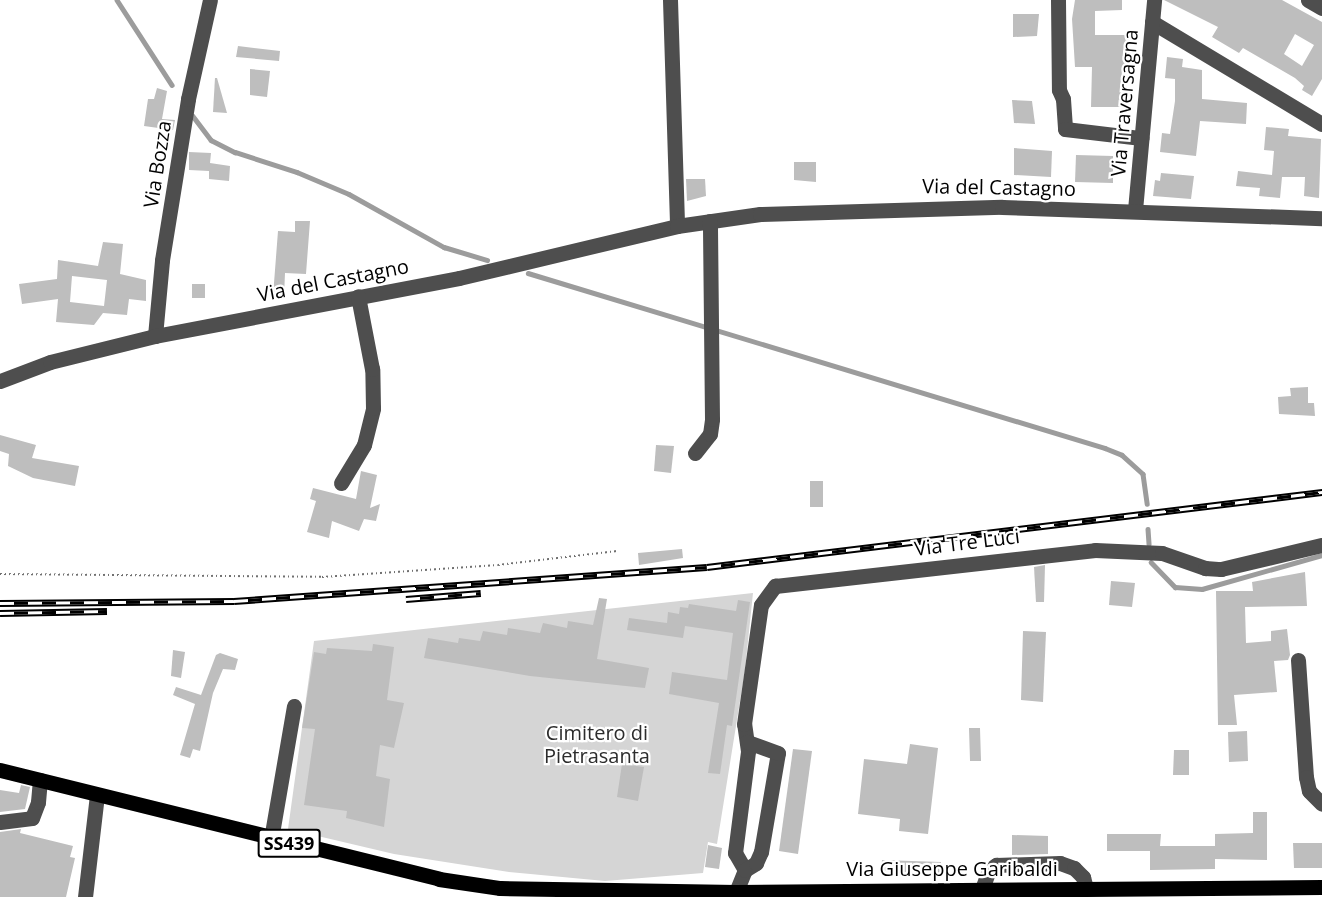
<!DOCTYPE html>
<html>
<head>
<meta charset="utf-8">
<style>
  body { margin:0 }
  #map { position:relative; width:1322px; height:897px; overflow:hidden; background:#fff; font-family:"Open Sans",sans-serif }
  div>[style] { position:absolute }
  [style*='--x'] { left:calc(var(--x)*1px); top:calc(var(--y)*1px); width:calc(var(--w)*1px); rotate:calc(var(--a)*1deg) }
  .green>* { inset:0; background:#d5d5d5 }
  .stream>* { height:4.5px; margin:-2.25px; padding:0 2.25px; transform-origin:2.25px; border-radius:2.25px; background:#9c9c9c }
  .building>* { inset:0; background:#bebebe }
  .path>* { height:2px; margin-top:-1px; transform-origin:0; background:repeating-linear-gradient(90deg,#707070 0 1.5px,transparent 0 4.5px) }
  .minor>* { height:15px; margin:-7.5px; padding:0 7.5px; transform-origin:7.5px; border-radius:7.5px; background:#4e4e4e }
  .major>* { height:15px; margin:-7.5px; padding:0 7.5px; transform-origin:7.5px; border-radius:7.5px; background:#000 }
  .rail>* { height:7px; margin-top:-3.5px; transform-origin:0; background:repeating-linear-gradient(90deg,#fff 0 14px,#000 0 28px); box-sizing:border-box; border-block:2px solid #000 }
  span { translate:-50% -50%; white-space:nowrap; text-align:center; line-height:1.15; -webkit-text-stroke:4.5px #fff; paint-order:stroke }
  .shield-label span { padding:2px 4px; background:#fff; border:2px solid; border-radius:4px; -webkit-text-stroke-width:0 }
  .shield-label { font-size:18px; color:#000; font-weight:700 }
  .street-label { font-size:20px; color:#000 }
  .park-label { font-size:20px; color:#2c2c2c }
</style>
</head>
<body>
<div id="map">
  <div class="green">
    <i style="clip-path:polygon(753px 593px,745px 670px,717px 844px,708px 842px,703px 873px,605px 881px,509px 872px,394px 854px,288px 829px,314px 641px)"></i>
  </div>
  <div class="stream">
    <i style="--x:117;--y:0;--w:101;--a:57.1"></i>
    <i style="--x:193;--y:116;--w:30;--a:53"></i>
    <i style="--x:211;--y:140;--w:27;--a:27"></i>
    <i style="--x:235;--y:152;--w:65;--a:17.9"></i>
    <i style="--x:297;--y:172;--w:56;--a:22.9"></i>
    <i style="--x:349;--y:194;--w:109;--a:29.2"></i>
    <i style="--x:444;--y:247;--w:45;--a:16.8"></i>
    <i style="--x:528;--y:273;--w:603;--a:16.87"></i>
    <i style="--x:1105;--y:448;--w:18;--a:22"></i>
    <i style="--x:1122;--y:455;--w:28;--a:42"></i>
    <i style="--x:1143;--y:474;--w:30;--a:82"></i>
    <i style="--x:1148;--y:529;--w:15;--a:86"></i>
    <i style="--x:1151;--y:562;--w:35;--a:46"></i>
    <i style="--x:1175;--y:587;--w:27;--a:4"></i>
    <i style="--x:1202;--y:589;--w:125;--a:-15.8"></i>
  </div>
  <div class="building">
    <i style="clip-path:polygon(1075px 0,1122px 0,1122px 10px,1095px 11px,1095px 35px,1129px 35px,1129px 69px,1122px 69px,1120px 107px,1091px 107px,1092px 67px,1075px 67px,1072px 19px)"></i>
    <i style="clip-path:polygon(evenodd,1164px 0,1282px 0,1322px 22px,1322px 79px,1312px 96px,1302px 90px,1304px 86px,1295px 78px,1243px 48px,1239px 53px,1212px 37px,1218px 27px,1164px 0,1295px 34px,1314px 45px,1302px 66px,1284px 54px,1295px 34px)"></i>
    <i style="clip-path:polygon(1013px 14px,1039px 14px,1037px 36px,1013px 37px)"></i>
    <i style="clip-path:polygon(238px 46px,280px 51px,279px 61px,236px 57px)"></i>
    <i style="clip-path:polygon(1167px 57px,1183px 59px,1182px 67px,1202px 70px,1202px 99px,1247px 103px,1246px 124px,1200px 121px,1196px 156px,1160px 152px,1162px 133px,1170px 134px,1175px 101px,1175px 79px,1165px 78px)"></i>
    <i style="clip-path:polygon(250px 69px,270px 71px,267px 97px,250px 95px)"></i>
    <i style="clip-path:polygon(215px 78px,217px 78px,227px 113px,213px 112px)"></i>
    <i style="clip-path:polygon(157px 88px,167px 91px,162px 119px,175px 120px,173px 130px,144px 126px,148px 99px,154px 99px)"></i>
    <i style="clip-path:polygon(1012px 100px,1032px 101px,1035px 124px,1014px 123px)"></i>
    <i style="clip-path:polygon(1266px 127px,1289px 129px,1288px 136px,1321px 139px,1319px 198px,1304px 196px,1305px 177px,1282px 177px,1280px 198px,1259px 196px,1260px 188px,1236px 186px,1238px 171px,1272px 175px,1274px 151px,1264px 150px)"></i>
    <i style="clip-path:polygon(1014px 148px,1052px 151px,1051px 177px,1014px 175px)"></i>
    <i style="clip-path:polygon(189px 152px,211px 153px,210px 163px,230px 166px,229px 181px,209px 179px,209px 171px,189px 170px)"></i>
    <i style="clip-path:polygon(1076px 155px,1113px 156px,1113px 183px,1075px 182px)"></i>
    <i style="clip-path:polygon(794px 162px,816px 162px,816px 182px,794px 180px)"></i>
    <i style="clip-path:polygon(1161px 173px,1194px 176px,1191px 199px,1153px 196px,1155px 180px,1160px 181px)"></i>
    <i style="clip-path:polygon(686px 179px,705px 179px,706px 196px,687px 201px)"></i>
    <i style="clip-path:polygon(295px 221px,310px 221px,306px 274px,285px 273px,284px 297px,273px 296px,278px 231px,295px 232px)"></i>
    <i style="clip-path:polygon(evenodd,103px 242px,123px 244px,120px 274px,146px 280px,146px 301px,129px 299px,127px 315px,103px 313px,94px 325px,56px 322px,58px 299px,22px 304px,19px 284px,57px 279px,58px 260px,98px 266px,103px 242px,72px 276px,107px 280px,104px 306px,70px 302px,72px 276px)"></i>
    <i style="clip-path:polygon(192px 284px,205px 284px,205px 298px,192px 298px)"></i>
    <i style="clip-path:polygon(1308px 387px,1308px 403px,1314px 403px,1315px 416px,1279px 414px,1278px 397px,1291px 396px,1290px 388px)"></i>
    <i style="clip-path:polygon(0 435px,36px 445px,32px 458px,79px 466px,75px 486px,33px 478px,8px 466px,9px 454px,0 451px)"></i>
    <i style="clip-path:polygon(656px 445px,674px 446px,671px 473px,654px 471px)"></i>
    <i style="clip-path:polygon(361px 471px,377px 475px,370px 508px,380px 504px,376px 521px,364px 519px,359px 531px,332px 521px,329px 538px,307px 532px,316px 501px,310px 499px,313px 488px,356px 499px)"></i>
    <i style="clip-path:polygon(810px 481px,823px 481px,823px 507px,810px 507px)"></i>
    <i style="clip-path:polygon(682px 549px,683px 558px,639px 565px,638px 553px)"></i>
    <i style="clip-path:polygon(1045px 565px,1044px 602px,1036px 602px,1034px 567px)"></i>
    <i style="clip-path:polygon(1305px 572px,1307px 606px,1245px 607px,1246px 643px,1271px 641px,1271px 631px,1287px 629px,1290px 655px,1288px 660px,1274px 661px,1277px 692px,1234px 695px,1237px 725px,1218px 725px,1216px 591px,1253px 591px,1252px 582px)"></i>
    <i style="clip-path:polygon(1111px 581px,1135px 583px,1132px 607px,1109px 605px)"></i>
    <i style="clip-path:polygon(599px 598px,607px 599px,597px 659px,649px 668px,645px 688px,530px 676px,424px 658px,428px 638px,458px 643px,459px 638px,480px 641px,483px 631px,507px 635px,508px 628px,540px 633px,543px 623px,567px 628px,568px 621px,593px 625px)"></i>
    <i style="clip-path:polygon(738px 600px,750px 602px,732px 726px,727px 725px,720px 774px,708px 773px,719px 703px,669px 694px,672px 672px,727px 680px,733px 633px,685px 626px,683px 638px,627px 630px,629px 618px,667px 623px,668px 612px,679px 614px,680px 607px,688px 608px,689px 604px,736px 611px)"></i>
    <i style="clip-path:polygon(1023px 631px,1046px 632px,1043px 702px,1021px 700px)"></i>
    <i style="clip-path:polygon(373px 644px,394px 647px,387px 700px,404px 703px,394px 748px,380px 745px,376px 776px,390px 779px,384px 827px,346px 818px,347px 811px,304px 805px,315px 729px,302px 728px,314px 652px,326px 654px,327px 648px,372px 651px)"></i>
    <i style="clip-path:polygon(173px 650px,185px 652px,181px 678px,171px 676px)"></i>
    <i style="clip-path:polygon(220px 653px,238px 659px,235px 670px,223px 669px,213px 693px,200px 751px,193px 749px,190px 758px,180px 755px,195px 704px,173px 695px,176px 687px,201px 695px,216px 655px)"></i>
    <i style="clip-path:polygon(969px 728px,980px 728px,981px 761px,970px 761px)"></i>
    <i style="clip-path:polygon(1247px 731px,1248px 761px,1229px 762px,1228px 732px)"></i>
    <i style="clip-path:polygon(910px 744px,938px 748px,928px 834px,899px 831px,900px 819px,858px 814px,864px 759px,907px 764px)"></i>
    <i style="clip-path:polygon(793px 749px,812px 751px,798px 854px,779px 851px)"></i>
    <i style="clip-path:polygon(1174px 750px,1189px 750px,1189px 775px,1173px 775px)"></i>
    <i style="clip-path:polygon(622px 764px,644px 767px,638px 801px,617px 797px)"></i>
    <i style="clip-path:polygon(21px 785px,30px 787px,25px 809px,0 812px,0 790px,19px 793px)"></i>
    <i style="clip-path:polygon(1253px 812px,1267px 812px,1267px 860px,1215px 859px,1215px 869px,1150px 870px,1150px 851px,1107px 851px,1107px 834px,1161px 834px,1160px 846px,1215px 846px,1215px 834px,1253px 833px)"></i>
    <i style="clip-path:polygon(21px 829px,20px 833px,73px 846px,70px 857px,75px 858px,66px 897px,0 897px,0 832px)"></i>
    <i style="clip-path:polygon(1012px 835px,1048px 836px,1048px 854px,1012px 855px)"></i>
    <i style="clip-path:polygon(1293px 843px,1322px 843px,1322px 868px,1294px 868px)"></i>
    <i style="clip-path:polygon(708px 845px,722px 848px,719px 869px,705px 867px)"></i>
    <i style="clip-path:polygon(882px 860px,941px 862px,941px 874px,881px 871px)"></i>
  </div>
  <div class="path">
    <i style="--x:0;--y:574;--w:322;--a:0.5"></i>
    <i style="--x:322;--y:577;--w:176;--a:-3.9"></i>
    <i style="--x:498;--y:565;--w:120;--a:-6.7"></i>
  </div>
  <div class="minor">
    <i style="--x:670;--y:0;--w:226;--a:88.2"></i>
    <i style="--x:1058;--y:0;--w:90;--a:89.4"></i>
    <i style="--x:1059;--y:90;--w:10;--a:66"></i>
    <i style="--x:1063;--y:99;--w:30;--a:86"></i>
    <i style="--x:1065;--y:129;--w:77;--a:6.8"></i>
    <i style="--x:1308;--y:0;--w:16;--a:30"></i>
    <i style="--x:1152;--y:22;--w:198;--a:31"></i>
    <i style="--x:1135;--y:210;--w:211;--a:-84.8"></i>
    <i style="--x:155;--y:336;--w:76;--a:-84.7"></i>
    <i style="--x:162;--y:260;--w:163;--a:-80.8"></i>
    <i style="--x:188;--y:99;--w:101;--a:-77.5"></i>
    <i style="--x:0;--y:381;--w:53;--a:-20.8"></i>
    <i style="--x:50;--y:362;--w:108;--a:-13.9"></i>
    <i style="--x:155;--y:336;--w:309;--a:-10.8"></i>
    <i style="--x:459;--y:278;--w:224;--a:-13.4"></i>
    <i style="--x:677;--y:226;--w:84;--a:-8.2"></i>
    <i style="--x:760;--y:214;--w:242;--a:-1.7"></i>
    <i style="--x:1002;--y:207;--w:320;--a:2"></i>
    <i style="--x:695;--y:453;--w:24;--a:-52"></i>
    <i style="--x:710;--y:434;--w:15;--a:-82"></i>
    <i style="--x:712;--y:419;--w:198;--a:-90.6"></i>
    <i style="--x:341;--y:483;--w:44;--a:-58.8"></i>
    <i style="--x:364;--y:445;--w:38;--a:-76"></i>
    <i style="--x:373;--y:408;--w:39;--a:-91"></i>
    <i style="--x:372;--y:369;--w:74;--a:-100.9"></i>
    <i style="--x:1298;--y:660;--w:117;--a:86.1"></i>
    <i style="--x:1306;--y:777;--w:14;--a:78"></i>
    <i style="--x:1309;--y:791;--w:18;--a:45"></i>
    <i style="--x:0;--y:822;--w:32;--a:-7"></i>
    <i style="--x:32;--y:818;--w:17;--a:-69"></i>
    <i style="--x:38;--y:802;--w:22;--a:-85"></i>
    <i style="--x:271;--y:839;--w:135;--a:-80.2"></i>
    <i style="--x:745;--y:870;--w:20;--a:-120"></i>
    <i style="--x:735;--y:853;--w:103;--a:-82.7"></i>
    <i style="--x:748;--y:751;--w:27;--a:-98"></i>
    <i style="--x:744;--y:724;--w:120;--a:-81.9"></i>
    <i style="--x:761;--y:605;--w:24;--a:-54"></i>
    <i style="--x:775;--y:586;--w:322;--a:-6.4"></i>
    <i style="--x:1095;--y:550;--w:67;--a:2.6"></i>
    <i style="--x:1162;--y:553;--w:46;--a:19.2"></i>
    <i style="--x:1205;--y:568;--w:16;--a:4"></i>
    <i style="--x:1221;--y:569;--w:104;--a:-13.4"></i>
    <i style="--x:982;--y:889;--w:20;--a:-70"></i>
    <i style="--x:989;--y:870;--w:9;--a:-36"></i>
    <i style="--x:996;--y:865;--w:64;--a:-1.8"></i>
    <i style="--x:1060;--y:863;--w:15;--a:20"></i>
    <i style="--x:1074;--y:868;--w:13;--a:45"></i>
    <i style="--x:1083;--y:877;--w:11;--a:75"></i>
    <i style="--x:736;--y:892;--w:24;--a:-68"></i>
    <i style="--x:745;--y:870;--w:13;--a:-32"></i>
    <i style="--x:756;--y:863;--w:12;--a:-66"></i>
    <i style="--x:761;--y:852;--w:100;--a:-80.3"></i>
    <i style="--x:778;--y:753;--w:33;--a:-160"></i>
    <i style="--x:85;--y:897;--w:103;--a:-83.3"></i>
  </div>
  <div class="major">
    <i style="--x:0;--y:770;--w:452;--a:13.9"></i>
    <i style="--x:439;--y:879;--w:62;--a:8.4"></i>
    <i style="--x:500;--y:888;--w:236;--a:1"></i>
    <i style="--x:736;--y:892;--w:586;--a:-0.49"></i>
  </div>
  <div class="rail">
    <i style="--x:406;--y:599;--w:75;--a:-4.6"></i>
    <i style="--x:0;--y:603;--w:234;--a:-0.5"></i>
    <i style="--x:234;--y:601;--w:474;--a:-4.1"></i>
    <i style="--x:707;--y:567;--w:620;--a:-6.95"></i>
    <i style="--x:0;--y:613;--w:107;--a:-1.1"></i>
  </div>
  <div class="shield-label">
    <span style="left:289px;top:843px">SS439</span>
  </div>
  <div class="street-label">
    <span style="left:1124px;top:103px;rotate:-85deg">Via Traversagna</span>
    <span style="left:157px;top:164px;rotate:-81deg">Via Bozza</span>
    <span style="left:999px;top:187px;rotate:1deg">Via del Castagno</span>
    <span style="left:333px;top:280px;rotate:-11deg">Via del Castagno</span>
    <span style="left:967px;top:542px;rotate:-7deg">Via Tre Luci</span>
    <span style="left:952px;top:868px">Via Giuseppe Garibaldi</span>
  </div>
  <div class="park-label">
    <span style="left:597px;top:744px">Cimitero di<br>Pietrasanta</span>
  </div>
</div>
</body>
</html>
